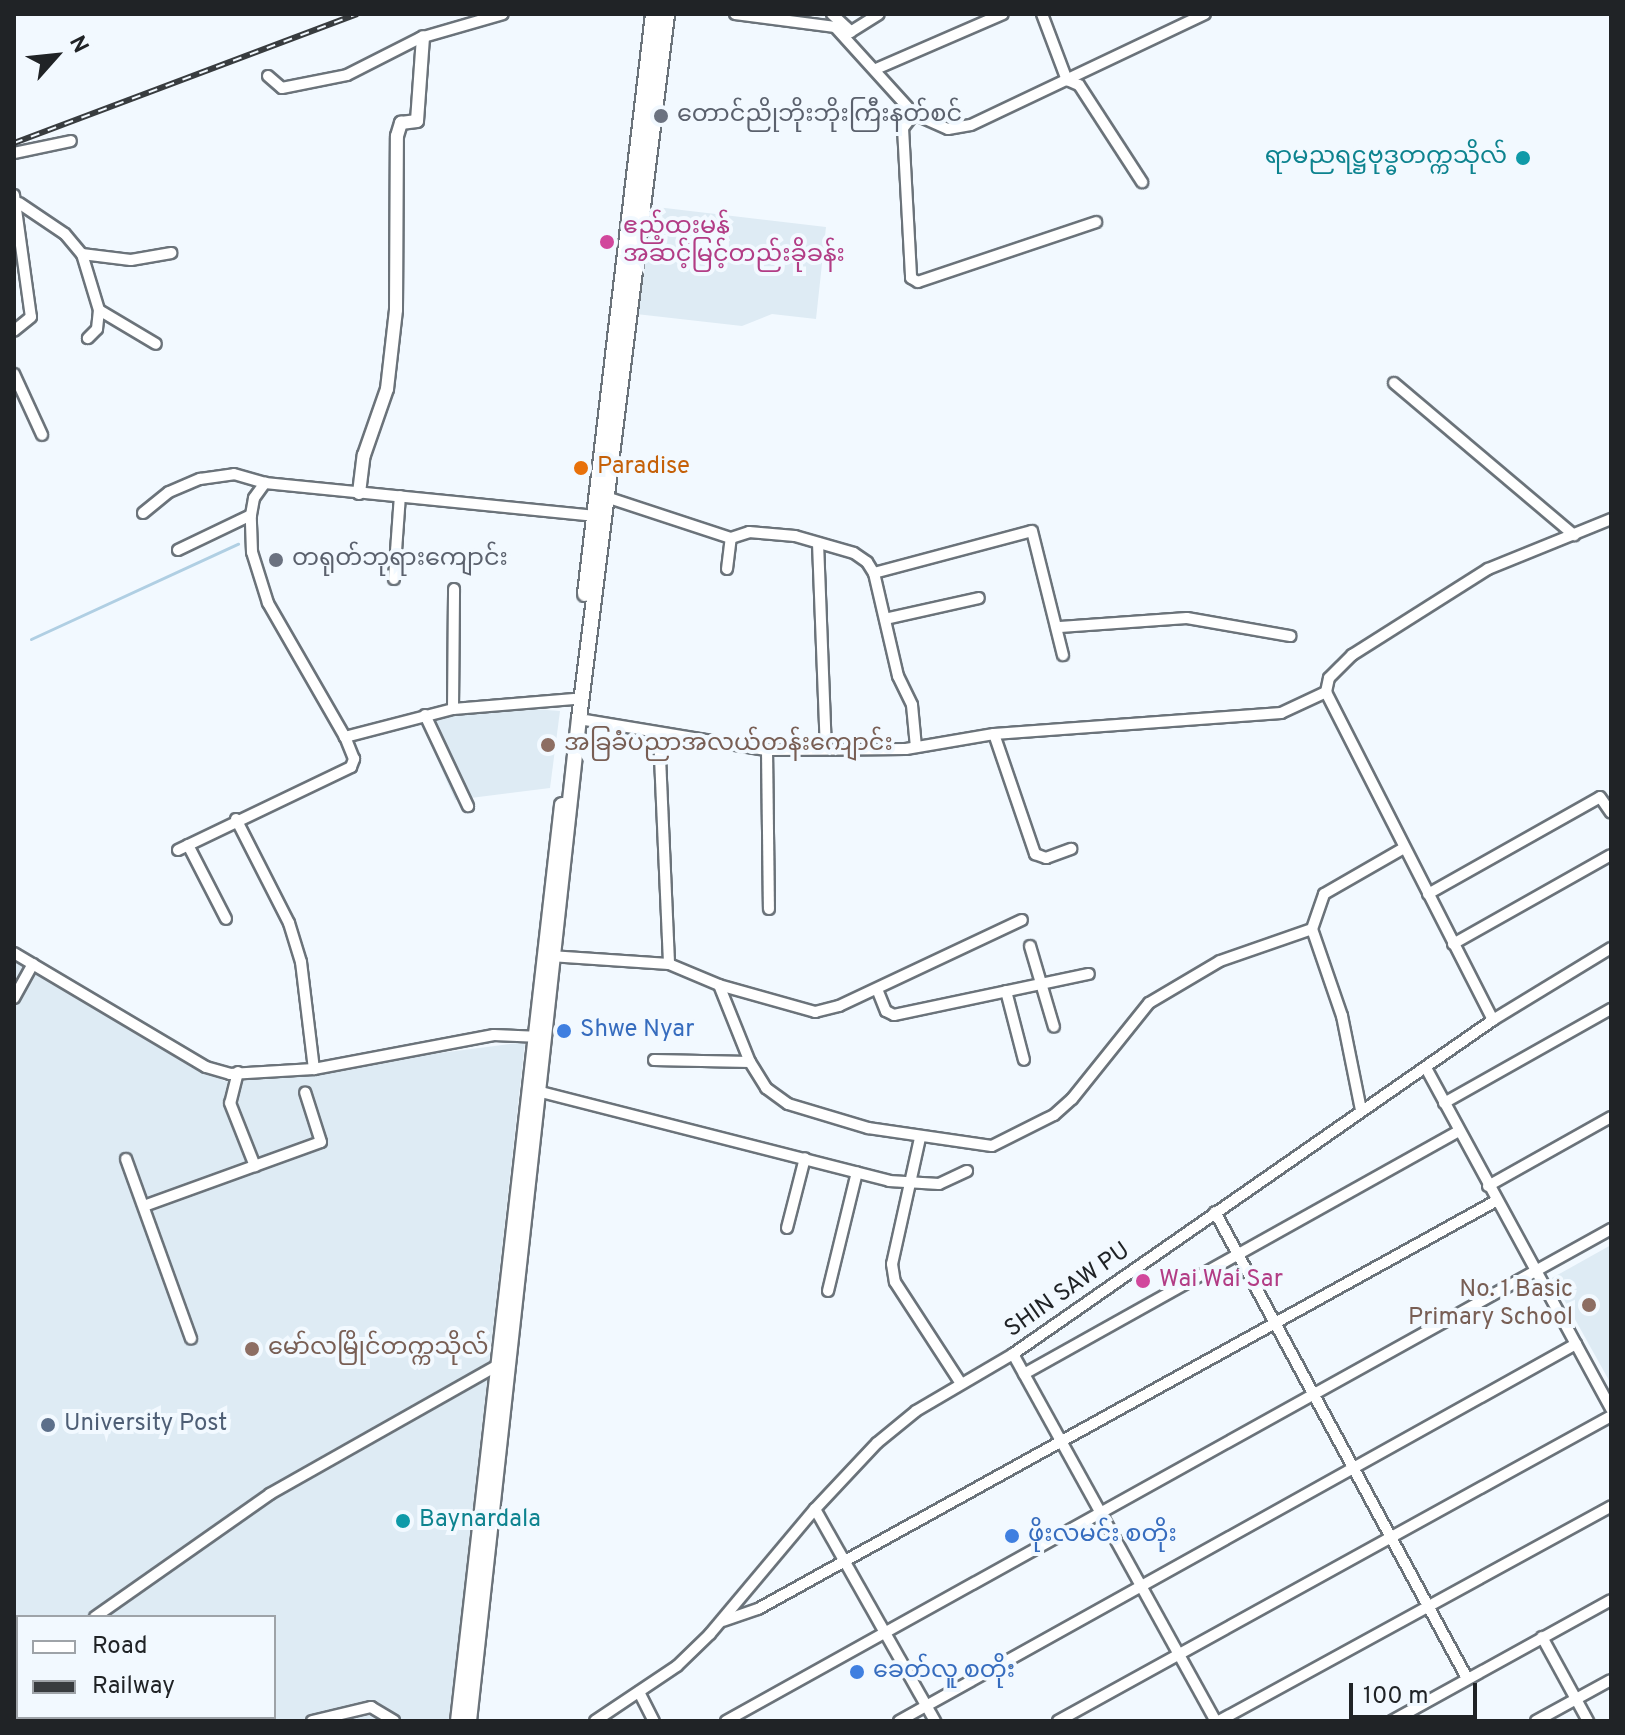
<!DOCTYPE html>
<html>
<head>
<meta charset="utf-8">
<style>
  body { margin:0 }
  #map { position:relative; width:1625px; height:1735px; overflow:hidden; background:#f2f9ff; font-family:Overpass,"Noto Sans Myanmar",sans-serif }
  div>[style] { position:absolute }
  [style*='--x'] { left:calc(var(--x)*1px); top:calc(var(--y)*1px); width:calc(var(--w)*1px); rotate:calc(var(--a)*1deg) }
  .built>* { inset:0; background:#deebf4 }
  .stream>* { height:3px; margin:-1.5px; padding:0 1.5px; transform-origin:1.5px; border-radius:1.5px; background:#b0cfe3 }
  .roads { filter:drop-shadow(2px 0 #6b737a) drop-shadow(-2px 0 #6b737a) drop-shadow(0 2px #6b737a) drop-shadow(0 -2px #6b737a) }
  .minor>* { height:10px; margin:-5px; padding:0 5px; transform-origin:5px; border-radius:5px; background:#fff }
  .tertiary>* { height:12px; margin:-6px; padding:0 6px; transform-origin:6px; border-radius:6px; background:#fff }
  .secondary>* { height:14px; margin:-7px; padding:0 7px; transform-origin:7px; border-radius:7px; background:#fff }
  .rail>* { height:6px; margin-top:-3px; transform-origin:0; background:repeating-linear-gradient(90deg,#f2f9ff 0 9px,#383c3f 0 18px); box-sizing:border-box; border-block:2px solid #383c3f }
  .dots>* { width:22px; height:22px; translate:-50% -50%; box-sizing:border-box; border:4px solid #f2f9ff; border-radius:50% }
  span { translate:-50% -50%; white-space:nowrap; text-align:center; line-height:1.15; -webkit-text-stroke:8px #f2f9ff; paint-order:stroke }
  .worship-label { font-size:24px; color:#5b616d }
  .left { translate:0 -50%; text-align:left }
  .culture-label { font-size:24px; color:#0d838f }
  .right { translate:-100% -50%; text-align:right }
  .hotel-label { font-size:24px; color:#b23c85 }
  .food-label { font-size:24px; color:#c56008 }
  .education-label { font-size:24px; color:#785e54 }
  .shop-label { font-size:24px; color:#366cbe }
  .street-label { font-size:24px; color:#202326 }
  .service-label { font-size:24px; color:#4e5e75 }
  .frame { position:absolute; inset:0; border:16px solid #202326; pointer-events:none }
  .legend { position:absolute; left:16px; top:1615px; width:260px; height:104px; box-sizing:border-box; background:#f2f9ff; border:2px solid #9ea3a8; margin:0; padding:10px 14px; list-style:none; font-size:24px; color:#202326 }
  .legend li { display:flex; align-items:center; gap:16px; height:40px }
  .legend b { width:40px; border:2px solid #9ea3a8 }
  .north { position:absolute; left:16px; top:16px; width:80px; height:80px; -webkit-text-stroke:6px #f2f9ff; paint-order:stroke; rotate:63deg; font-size:22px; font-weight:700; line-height:32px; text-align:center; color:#202326 }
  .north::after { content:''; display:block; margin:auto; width:28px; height:36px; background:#202326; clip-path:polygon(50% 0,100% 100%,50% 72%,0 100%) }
  .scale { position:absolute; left:1349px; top:1683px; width:128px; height:36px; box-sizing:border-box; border:4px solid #202326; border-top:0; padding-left:10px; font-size:24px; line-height:28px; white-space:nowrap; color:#202326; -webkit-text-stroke:6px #f2f9ff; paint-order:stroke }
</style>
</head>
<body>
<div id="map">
  <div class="built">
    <i style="clip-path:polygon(648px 206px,826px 227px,816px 319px,772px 314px,742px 326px,636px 314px)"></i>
    <i style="clip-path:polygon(508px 707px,560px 711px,550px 788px,455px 800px,421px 722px)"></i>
    <i style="clip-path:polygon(evenodd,14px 958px,224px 1081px,525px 1042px,449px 1721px,14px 1721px,14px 958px,18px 1617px,274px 1617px,274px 1717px,18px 1717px,18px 1617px)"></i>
    <i style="clip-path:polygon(1611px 1245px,1611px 1384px,1552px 1278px)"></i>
  </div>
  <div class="stream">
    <i style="--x:31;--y:639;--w:228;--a:-24.7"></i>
  </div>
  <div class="roads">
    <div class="minor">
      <i style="--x:735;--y:14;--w:101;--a:7.4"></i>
      <i style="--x:835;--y:27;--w:118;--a:47.8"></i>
      <i style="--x:914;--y:114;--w:37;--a:24"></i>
      <i style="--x:948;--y:129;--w:23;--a:-10"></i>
      <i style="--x:971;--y:125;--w:259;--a:-25.4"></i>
      <i style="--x:832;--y:14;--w:26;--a:43"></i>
      <i style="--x:1042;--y:14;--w:71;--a:69.3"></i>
      <i style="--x:1067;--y:80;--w:13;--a:23"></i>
      <i style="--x:1079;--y:85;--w:116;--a:57"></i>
      <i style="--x:844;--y:36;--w:41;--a:-32.2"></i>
      <i style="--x:876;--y:69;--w:138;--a:-23.4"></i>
      <i style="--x:268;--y:76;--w:18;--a:41"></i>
      <i style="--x:282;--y:88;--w:66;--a:-11.3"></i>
      <i style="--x:347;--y:75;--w:82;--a:-26.9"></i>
      <i style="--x:420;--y:38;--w:86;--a:-16.1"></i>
      <i style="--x:914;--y:114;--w:18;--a:128"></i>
      <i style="--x:903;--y:128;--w:150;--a:86.9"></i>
      <i style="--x:911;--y:278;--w:8;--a:30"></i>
      <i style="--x:918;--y:282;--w:188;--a:-18.6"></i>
      <i style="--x:14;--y:153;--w:58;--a:-11.9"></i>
      <i style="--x:14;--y:195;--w:123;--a:82.1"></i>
      <i style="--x:31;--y:317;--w:22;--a:141"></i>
      <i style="--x:19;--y:203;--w:55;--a:34"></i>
      <i style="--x:65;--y:234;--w:26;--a:50"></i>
      <i style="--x:82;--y:254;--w:49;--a:7"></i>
      <i style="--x:131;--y:260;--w:41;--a:-9.9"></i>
      <i style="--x:82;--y:254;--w:59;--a:73.1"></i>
      <i style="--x:99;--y:310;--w:19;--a:96"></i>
      <i style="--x:97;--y:329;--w:13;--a:135"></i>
      <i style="--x:99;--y:310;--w:66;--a:30.8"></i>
      <i style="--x:14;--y:374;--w:67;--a:65.3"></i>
      <i style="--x:1394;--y:383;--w:236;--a:40.2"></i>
      <i style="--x:606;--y:497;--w:132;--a:18.2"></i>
      <i style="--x:143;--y:513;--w:33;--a:-39"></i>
      <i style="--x:169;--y:492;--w:34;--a:-23"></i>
      <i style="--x:200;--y:479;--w:34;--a:-8"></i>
      <i style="--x:234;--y:474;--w:32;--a:16"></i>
      <i style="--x:818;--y:543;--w:204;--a:87.8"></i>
      <i style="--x:178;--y:550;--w:81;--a:-25.6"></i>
      <i style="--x:727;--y:569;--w:31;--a:-83"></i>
      <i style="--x:731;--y:538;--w:19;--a:-18"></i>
      <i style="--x:749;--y:532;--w:46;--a:5"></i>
      <i style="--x:795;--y:536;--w:61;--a:16.1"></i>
      <i style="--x:854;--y:553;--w:16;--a:35"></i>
      <i style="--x:867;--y:562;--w:13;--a:58"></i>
      <i style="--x:874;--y:573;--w:106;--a:76.9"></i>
      <i style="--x:898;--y:676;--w:32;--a:64"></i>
      <i style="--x:912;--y:705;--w:42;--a:84.6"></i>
      <i style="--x:874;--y:573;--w:163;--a:-14.9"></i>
      <i style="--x:1032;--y:531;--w:128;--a:76"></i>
      <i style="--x:394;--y:579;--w:83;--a:-85.9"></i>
      <i style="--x:885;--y:619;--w:96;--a:-12.6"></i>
      <i style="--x:1060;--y:627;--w:127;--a:-4.1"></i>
      <i style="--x:1187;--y:618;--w:105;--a:9.9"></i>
      <i style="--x:574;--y:699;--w:121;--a:175.3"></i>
      <i style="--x:453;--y:709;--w:112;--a:165.5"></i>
      <i style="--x:345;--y:737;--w:155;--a:-119.9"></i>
      <i style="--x:268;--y:603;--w:53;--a:-107.4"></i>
      <i style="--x:252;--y:552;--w:37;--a:-92"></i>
      <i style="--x:251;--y:515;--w:17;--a:-80"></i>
      <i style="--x:254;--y:498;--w:19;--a:-54"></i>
      <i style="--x:265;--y:483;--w:335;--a:5.7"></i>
      <i style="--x:453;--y:709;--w:120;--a:-89.5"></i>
      <i style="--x:425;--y:715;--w:101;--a:64.7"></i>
      <i style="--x:579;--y:719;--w:191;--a:9.4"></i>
      <i style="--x:767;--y:750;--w:139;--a:-0.4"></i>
      <i style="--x:906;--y:749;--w:89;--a:-9.7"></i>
      <i style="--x:994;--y:734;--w:288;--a:-4.2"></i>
      <i style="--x:1281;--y:713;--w:50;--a:-25"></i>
      <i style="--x:659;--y:734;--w:230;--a:87.5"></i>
      <i style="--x:994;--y:734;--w:127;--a:71.1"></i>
      <i style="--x:1035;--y:854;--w:12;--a:20"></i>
      <i style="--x:1046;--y:858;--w:27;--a:-20"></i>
      <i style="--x:767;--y:750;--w:159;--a:89.3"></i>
      <i style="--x:236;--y:819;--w:117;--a:63"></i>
      <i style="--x:289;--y:923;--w:41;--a:72.9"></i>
      <i style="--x:301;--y:962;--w:108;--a:83.1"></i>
      <i style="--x:188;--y:845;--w:83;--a:62.8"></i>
      <i style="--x:178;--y:850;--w:192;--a:-25.6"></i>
      <i style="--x:351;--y:767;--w:9;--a:-69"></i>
      <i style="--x:354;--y:759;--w:24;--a:-112"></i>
      <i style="--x:1428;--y:894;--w:197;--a:-29.4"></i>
      <i style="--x:1600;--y:797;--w:19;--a:55"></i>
      <i style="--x:1453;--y:944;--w:181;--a:-29.4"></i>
      <i style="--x:1030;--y:946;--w:84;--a:73.5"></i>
      <i style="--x:14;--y:953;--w:223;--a:30.7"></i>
      <i style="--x:206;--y:1067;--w:25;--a:16"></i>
      <i style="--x:230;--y:1074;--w:84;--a:-3.4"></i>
      <i style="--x:314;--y:1069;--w:183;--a:-10.7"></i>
      <i style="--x:494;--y:1035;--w:47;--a:2.4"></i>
      <i style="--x:550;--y:956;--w:119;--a:3.8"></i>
      <i style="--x:669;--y:964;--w:54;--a:22.8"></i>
      <i style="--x:719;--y:985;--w:100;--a:15.7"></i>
      <i style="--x:815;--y:1012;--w:25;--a:-14"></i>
      <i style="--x:839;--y:1006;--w:202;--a:-25.2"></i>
      <i style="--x:719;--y:985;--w:83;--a:68.1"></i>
      <i style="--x:750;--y:1062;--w:31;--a:58"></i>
      <i style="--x:766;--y:1088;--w:27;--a:36"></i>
      <i style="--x:788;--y:1104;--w:84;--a:16.7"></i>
      <i style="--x:868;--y:1128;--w:125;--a:8.3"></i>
      <i style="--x:992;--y:1146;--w:69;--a:-26.6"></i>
      <i style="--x:1054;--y:1115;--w:24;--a:-42"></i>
      <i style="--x:1072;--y:1099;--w:123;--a:-51.3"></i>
      <i style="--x:1149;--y:1003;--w:82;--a:-30.6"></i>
      <i style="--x:1220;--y:961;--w:97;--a:-19.2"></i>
      <i style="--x:877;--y:989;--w:24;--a:68"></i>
      <i style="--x:886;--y:1011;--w:9;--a:27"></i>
      <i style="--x:894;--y:1015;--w:199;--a:-11.9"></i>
      <i style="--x:1006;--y:991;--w:71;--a:75.4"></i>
      <i style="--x:14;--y:998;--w:39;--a:-61"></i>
      <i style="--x:1493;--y:1020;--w:368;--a:-117"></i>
      <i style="--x:1326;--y:692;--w:14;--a:-78"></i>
      <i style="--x:1329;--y:678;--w:33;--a:-45"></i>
      <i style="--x:1352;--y:655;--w:161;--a:-32.3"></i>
      <i style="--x:1488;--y:569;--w:133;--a:-22.1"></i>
      <i style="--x:654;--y:1060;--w:96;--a:1.2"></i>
      <i style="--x:1426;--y:1068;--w:388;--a:61.5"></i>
      <i style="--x:238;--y:1072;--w:32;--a:104"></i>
      <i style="--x:230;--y:1103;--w:68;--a:68.4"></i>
      <i style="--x:541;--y:1092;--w:359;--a:14.3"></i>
      <i style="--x:889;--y:1181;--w:50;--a:3.4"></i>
      <i style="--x:939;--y:1184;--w:31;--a:-25"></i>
      <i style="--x:1444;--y:1103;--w:192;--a:-29.4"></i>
      <i style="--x:1361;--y:1110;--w:96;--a:-101.4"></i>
      <i style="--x:1342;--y:1016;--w:92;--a:-109"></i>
      <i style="--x:1312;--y:929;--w:37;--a:-71"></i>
      <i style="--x:1324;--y:894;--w:92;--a:-29.9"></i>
      <i style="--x:920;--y:1138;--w:129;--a:102.5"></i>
      <i style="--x:892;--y:1264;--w:18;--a:81"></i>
      <i style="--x:895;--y:1282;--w:119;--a:57"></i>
      <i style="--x:126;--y:1159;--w:191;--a:70.1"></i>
      <i style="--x:1488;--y:1186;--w:141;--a:-29.3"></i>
      <i style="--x:144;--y:1206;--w:188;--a:-19.9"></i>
      <i style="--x:321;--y:1142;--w:52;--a:-107.7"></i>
      <i style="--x:1215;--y:1212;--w:530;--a:61.6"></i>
      <i style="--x:787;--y:1228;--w:72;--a:-75.6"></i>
      <i style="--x:828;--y:1291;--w:122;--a:-76.3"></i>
      <i style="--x:1013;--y:1354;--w:419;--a:61.1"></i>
      <i style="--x:1024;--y:1374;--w:497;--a:-29.2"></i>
      <i style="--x:815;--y:1509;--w:244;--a:60.5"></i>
      <i style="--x:95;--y:1617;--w:214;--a:-35.1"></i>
      <i style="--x:270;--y:1494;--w:268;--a:-29.5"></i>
      <i style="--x:723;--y:1621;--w:37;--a:-19"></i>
      <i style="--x:758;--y:1609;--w:843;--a:-28.94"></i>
      <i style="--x:1542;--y:1637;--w:96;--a:61.3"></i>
      <i style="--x:14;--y:1674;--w:4;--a:-27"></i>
      <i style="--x:639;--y:1692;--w:33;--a:63"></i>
      <i style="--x:312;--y:1721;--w:61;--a:-13.3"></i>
      <i style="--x:371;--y:1707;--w:27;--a:31"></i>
      <i style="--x:595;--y:1721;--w:99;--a:-33.9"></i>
      <i style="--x:677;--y:1666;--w:46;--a:-44.1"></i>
      <i style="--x:710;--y:1634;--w:163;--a:-50"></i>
      <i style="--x:815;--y:1509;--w:91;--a:-46.8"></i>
      <i style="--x:877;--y:1443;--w:50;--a:-39.4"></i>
      <i style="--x:916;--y:1411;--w:113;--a:-30.4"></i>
      <i style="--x:1013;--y:1354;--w:585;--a:-34.83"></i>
      <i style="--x:1493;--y:1020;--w:138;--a:-31.4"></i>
      <i style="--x:726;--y:1721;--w:1013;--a:-29.07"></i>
      <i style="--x:899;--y:1721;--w:775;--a:-29.11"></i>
      <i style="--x:1058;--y:1721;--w:632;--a:-28.88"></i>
      <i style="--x:1219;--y:1721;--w:447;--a:-28.7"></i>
      <i style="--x:1392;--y:1721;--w:250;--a:-28.9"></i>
      <i style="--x:1536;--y:1721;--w:85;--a:-28.7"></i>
    </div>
    <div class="tertiary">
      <i style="--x:359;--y:493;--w:38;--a:-83"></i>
      <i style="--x:364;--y:455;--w:70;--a:-70.8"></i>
      <i style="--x:387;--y:389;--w:80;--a:-83.5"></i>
      <i style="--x:396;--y:310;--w:174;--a:-89.7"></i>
      <i style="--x:397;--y:136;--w:14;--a:-73"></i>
      <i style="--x:401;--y:123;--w:16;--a:-7"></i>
      <i style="--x:417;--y:121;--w:84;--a:-85.9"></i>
    </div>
    <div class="secondary">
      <i style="--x:585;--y:594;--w:584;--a:-83.31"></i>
      <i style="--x:458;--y:1721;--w:922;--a:-83.52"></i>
      <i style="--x:469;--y:1721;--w:1008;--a:-83.74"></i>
      <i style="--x:579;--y:719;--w:710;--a:-82.88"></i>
    </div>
  </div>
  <div class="rail">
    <i style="--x:14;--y:143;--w:367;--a:-20.6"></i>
  </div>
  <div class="dots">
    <i style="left:661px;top:116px;background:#6b7280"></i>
    <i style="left:1523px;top:158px;background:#0f9aa8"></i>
    <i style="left:607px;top:242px;background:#d1479c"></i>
    <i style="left:581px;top:468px;background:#e8710a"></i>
    <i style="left:276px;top:560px;background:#6b7280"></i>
    <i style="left:548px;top:745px;background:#8d6e63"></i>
    <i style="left:564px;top:1031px;background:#3f7fe0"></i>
    <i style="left:1143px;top:1281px;background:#d1479c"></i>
    <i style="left:1589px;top:1305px;background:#8d6e63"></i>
    <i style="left:252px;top:1349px;background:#8d6e63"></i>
    <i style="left:48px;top:1425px;background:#5c6f8a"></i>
    <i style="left:403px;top:1521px;background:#0f9aa8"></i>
    <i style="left:1012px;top:1536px;background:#3f7fe0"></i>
    <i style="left:857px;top:1672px;background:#3f7fe0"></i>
  </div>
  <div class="worship-label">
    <span class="left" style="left:677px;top:116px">တောင်ညိုဘိုးဘိုးကြီးနတ်စင်</span>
    <span class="left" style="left:292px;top:560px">တရုတ်ဘုရားကျောင်း</span>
  </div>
  <div class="culture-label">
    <span class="right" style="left:1507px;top:158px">ရာမညရဋ္ဌဗုဒ္ဓတက္ကသိုလ်</span>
    <span class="left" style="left:419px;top:1521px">Baynardala</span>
  </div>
  <div class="hotel-label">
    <span class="left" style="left:623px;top:242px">ဧည့်ထူးမွန်<br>အဆင့်မြင့်တည်းခိုခန်း</span>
    <span class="left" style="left:1159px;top:1281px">Wai Wai Sar</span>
  </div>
  <div class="food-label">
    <span class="left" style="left:597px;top:468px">Paradise</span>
  </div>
  <div class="education-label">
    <span class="left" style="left:564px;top:745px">အခြခံပညာအလယ်တန်းကျောင်း</span>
    <span class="right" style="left:1573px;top:1305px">No. 1 Basic<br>Primary School</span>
    <span class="left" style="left:268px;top:1349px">မော်လမြိုင်တက္ကသိုလ်</span>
  </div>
  <div class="shop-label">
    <span class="left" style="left:580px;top:1031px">Shwe Nyar</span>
    <span class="left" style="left:1028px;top:1536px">ဖိုးလမင်း စတိုး</span>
    <span class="left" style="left:873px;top:1672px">ခေတ်လူ စတိုး</span>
  </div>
  <div class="street-label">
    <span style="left:1068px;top:1291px;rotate:-35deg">SHIN SAW PU</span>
  </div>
  <div class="service-label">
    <span class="left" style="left:64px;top:1425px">University Post</span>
  </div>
  <div class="frame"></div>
  <ul class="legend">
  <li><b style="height:10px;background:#fff"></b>Road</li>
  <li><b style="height:10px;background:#383c3f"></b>Railway</li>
  </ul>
  <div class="north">N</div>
  <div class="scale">100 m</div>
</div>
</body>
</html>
